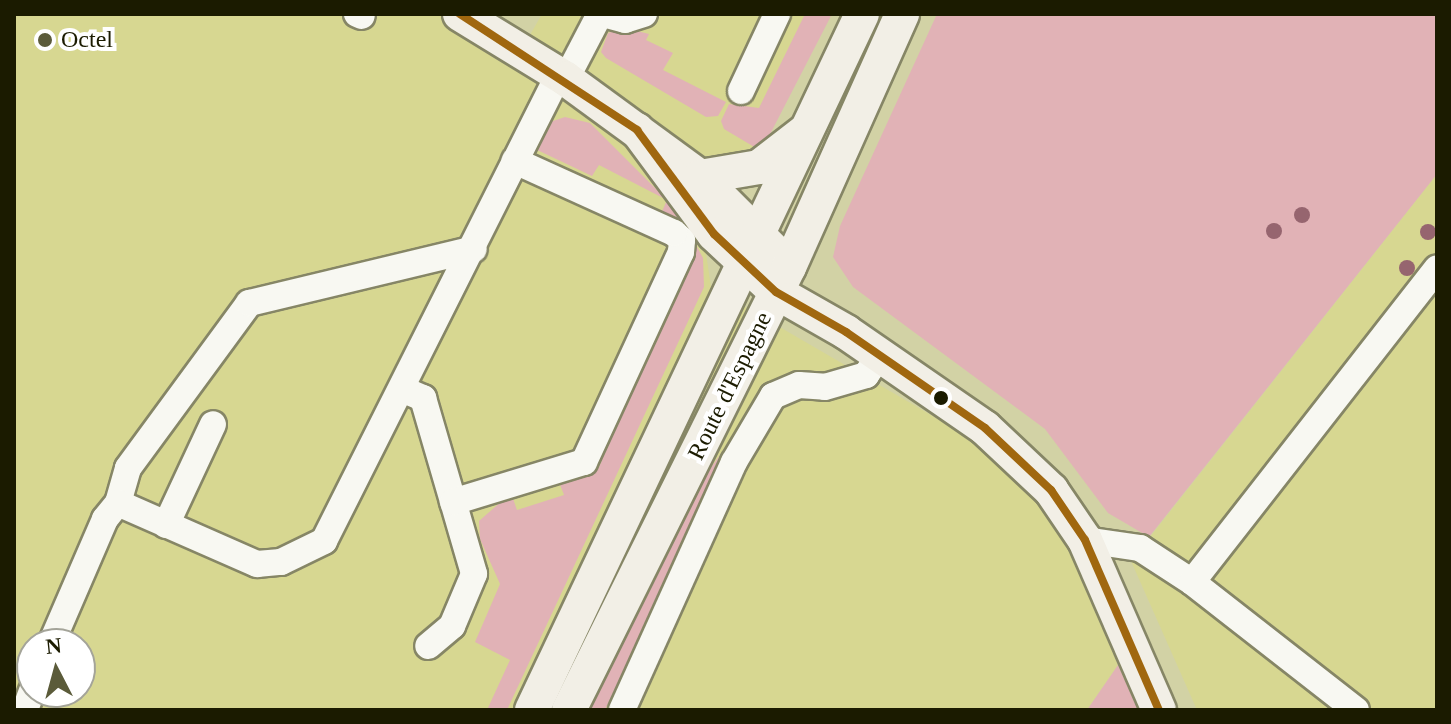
<!DOCTYPE html>
<html>
<head>
<meta charset="utf-8">
<style>
  body { margin:0 }
  #map { position:relative; width:1451px; height:724px; overflow:hidden; background:#d2d2a5; font-family:"Times New Roman",serif }
  div>[style] { position:absolute }
  [style*='--x'] { left:calc(var(--x)*1px); top:calc(var(--y)*1px); width:calc(var(--w)*1px); rotate:calc(var(--a)*1deg) }
  .built>* { inset:0; background:#d7d791 }
  .green>* { inset:0; background:#e1b2b6 }
  .roads { filter:drop-shadow(2px 0 #868666) drop-shadow(-2px 0 #868666) drop-shadow(0 2px #868666) drop-shadow(0 -2px #868666) }
  .minor>* { height:26px; margin:-13px; padding:0 13px; transform-origin:13px; border-radius:13px; background:#f8f8f2 }
  .major>* { height:34px; margin:-17px; padding:0 17px; transform-origin:17px; border-radius:17px; background:#f2efe6 }
  .bus-1>* { height:8px; margin:-4px; padding:0 4px; transform-origin:4px; border-radius:4px; background:#a0670f }
  .trees>* { width:16px; height:16px; margin:-8px; border-radius:50%; background:#96656f }
  .dots>* { width:22px; height:22px; translate:-50% -50%; box-sizing:border-box; border:4px solid #fff; border-radius:50% }
  span { translate:-50% -50%; white-space:nowrap; text-align:center; line-height:1.15; -webkit-text-stroke:8px #fff; paint-order:stroke }
  .poi-label { font-size:24px; color:#1b1b00 }
  .left { translate:0 -50%; text-align:left }
  .street-label { font-size:24px; color:#1b1b00 }
  .frame { position:absolute; inset:0; border:16px solid #1b1b00; pointer-events:none }
  .north { position:absolute; left:16px; top:628px; width:80px; height:80px; box-sizing:border-box; background:#fff; border:2px solid #a4a499; border-radius:50%; rotate:354deg; font-size:22px; font-weight:700; line-height:32px; text-align:center; color:#1b1b00 }
  .north::after { content:''; display:block; margin:auto; width:28px; height:36px; background:#5b5b3a; clip-path:polygon(50% 0,100% 100%,50% 72%,0 100%) }
</style>
</head>
<body>
<div id="map">
  <div class="built">
    <i style="clip-path:polygon(evenodd,14px 14px,493px 14px,530px 35px,542px 14px,832px 14px,756px 148px,706px 253px,711px 287px,993px 451px,1064px 535px,1118px 665px,1087px 710px,14px 710px,14px 14px,32px 644px,80px 644px,80px 692px,32px 692px,32px 644px)"></i>
    <i style="clip-path:polygon(1437px 174px,1437px 710px,1197px 710px,1131px 561px)"></i>
  </div>
  <div class="green">
    <i style="clip-path:polygon(805px 14px,832px 14px,765px 144px,756px 148px,724px 129px,721px 121px,729px 104px,759px 108px)"></i>
    <i style="clip-path:polygon(937px 14px,1437px 14px,1437px 174px,1149px 537px,1108px 513px,1045px 429px,853px 287px,833px 257px,840px 226px)"></i>
    <i style="clip-path:polygon(625px 28px,649px 34px,646px 40px,673px 53px,663px 70px,726px 102px,718px 116px,706px 117px,606px 58px,601px 52px,608px 33px)"></i>
    <i style="clip-path:polygon(565px 117px,590px 123px,667px 200px,680px 215px,703px 258px,704px 287px,507px 710px,487px 710px,510px 660px,475px 642px,500px 584px,480px 539px,479px 521px,511px 493px,517px 510px,564px 495px,559px 482px,599px 467px,687px 255px,660px 216px,667px 200px,599px 165px,592px 176px,533px 148px,547px 123px)"></i>
    <i style="clip-path:polygon(723px 451px,728px 456px,605px 710px,582px 710px,698px 485px)"></i>
    <i style="clip-path:polygon(1118px 665px,1138px 710px,1087px 710px)"></i>
  </div>
  <div class="roads">
    <div class="minor">
      <i style="--x:357;--y:14;--w:5;--a:22"></i>
      <i style="--x:603;--y:14;--w:23;--a:15"></i>
      <i style="--x:625;--y:20;--w:20;--a:-18"></i>
      <i style="--x:566;--y:79;--w:73;--a:-62.4"></i>
      <i style="--x:741;--y:91;--w:85;--a:-64.9"></i>
      <i style="--x:404;--y:390;--w:21;--a:23"></i>
      <i style="--x:423;--y:398;--w:183;--a:73.8"></i>
      <i style="--x:474;--y:574;--w:56;--a:112.9"></i>
      <i style="--x:452;--y:626;--w:31;--a:140"></i>
      <i style="--x:453;--y:502;--w:137;--a:-17"></i>
      <i style="--x:584;--y:462;--w:231;--a:-65.2"></i>
      <i style="--x:681;--y:252;--w:12;--a:-85"></i>
      <i style="--x:682;--y:240;--w:11;--a:-139"></i>
      <i style="--x:674;--y:233;--w:175;--a:-155.6"></i>
      <i style="--x:118;--y:503;--w:36;--a:-74"></i>
      <i style="--x:128;--y:468;--w:205;--a:-53.7"></i>
      <i style="--x:249;--y:303;--w:231;--a:-13.5"></i>
      <i style="--x:166;--y:525;--w:111;--a:-65"></i>
      <i style="--x:1085;--y:540;--w:56;--a:8.3"></i>
      <i style="--x:1140;--y:548;--w:62;--a:33.2"></i>
      <i style="--x:1192;--y:582;--w:208;--a:38"></i>
      <i style="--x:1192;--y:582;--w:398;--a:-52"></i>
      <i style="--x:51;--y:644;--w:136;--a:-66.6"></i>
      <i style="--x:105;--y:519;--w:21;--a:-51"></i>
      <i style="--x:118;--y:503;--w:152;--a:23.7"></i>
      <i style="--x:257;--y:564;--w:24;--a:-5"></i>
      <i style="--x:281;--y:562;--w:48;--a:-26"></i>
      <i style="--x:324;--y:541;--w:523;--a:-63.29"></i>
      <i style="--x:25;--y:710;--w:20;--a:-70"></i>
      <i style="--x:622;--y:710;--w:272;--a:-65.7"></i>
      <i style="--x:734;--y:462;--w:77;--a:-59.4"></i>
      <i style="--x:773;--y:396;--w:28;--a:-23"></i>
      <i style="--x:799;--y:385;--w:26;--a:4"></i>
      <i style="--x:825;--y:387;--w:43;--a:-16.3"></i>
      <i style="--x:866;--y:375;--w:24;--a:-55"></i>
    </div>
    <div class="major">
      <i style="--x:460;--y:14;--w:124;--a:31.5"></i>
      <i style="--x:566;--y:79;--w:166;--a:36.2"></i>
      <i style="--x:700;--y:177;--w:102;--a:45"></i>
      <i style="--x:637;--y:130;--w:129;--a:53.5"></i>
      <i style="--x:714;--y:234;--w:85;--a:43.1"></i>
      <i style="--x:776;--y:292;--w:81;--a:29.7"></i>
      <i style="--x:846;--y:332;--w:169;--a:34.6"></i>
      <i style="--x:985;--y:428;--w:91;--a:43.2"></i>
      <i style="--x:1051;--y:490;--w:60;--a:55.8"></i>
      <i style="--x:1085;--y:540;--w:185;--a:66.5"></i>
      <i style="--x:700;--y:177;--w:60;--a:-9.6"></i>
      <i style="--x:759;--y:167;--w:56;--a:-37.7"></i>
      <i style="--x:532;--y:710;--w:770;--a:-64.63"></i>
      <i style="--x:569;--y:710;--w:495;--a:-63.6"></i>
      <i style="--x:789;--y:267;--w:277;--a:-65.9"></i>
    </div>
  </div>
  <div class="bus-1">
    <i style="--x:460;--y:14;--w:212;--a:33.2"></i>
    <i style="--x:637;--y:130;--w:129;--a:53.5"></i>
    <i style="--x:714;--y:234;--w:85;--a:43.1"></i>
    <i style="--x:776;--y:292;--w:81;--a:29.7"></i>
    <i style="--x:846;--y:332;--w:169;--a:34.6"></i>
    <i style="--x:985;--y:428;--w:91;--a:43.2"></i>
    <i style="--x:1051;--y:490;--w:60;--a:55.8"></i>
    <i style="--x:1085;--y:540;--w:185;--a:66.5"></i>
  </div>
  <div class="trees">
    <i style="left:1302px;top:215px"></i>
    <i style="left:1274px;top:231px"></i>
    <i style="left:1428px;top:232px"></i>
    <i style="left:1407px;top:268px"></i>
  </div>
  <div class="dots">
    <i style="left:45px;top:40px;background:#5b5b3a"></i>
    <i style="left:941px;top:398px;background:#1b1b00"></i>
  </div>
  <div class="poi-label">
    <span class="left" style="left:61px;top:40px">Octel</span>
  </div>
  <div class="street-label">
    <span style="left:730px;top:386px;rotate:-64deg">Route d'Espagne</span>
  </div>
  <div class="frame"></div>
  <div class="north">N</div>
</div>
</body>
</html>
